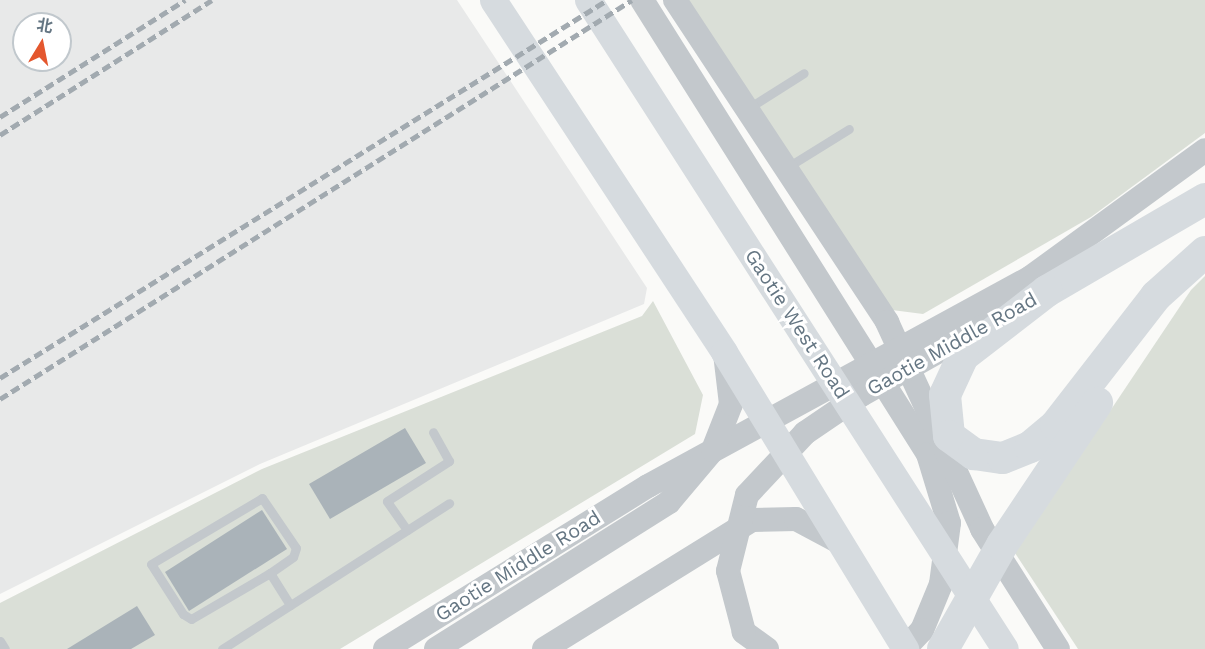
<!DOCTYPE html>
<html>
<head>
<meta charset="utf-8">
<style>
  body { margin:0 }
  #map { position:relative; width:1205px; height:649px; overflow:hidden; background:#fafaf8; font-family:"Work Sans","Noto Sans SC",sans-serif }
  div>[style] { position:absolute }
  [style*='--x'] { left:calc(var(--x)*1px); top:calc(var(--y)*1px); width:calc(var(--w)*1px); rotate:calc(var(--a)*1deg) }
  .built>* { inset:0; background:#e8e9e9 }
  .green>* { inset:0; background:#dadfd7 }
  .building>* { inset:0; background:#aab3b9 }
  .service>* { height:9px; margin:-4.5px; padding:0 4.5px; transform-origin:4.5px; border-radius:4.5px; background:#c3c8cc }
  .tertiary>* { height:24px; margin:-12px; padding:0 12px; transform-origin:12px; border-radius:12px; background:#c3c8cc }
  .secondary>* { height:27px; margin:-13.5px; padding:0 13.5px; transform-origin:13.5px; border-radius:13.5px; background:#d6dbdf }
  .trunk>* { height:32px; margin:-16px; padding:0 16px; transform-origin:16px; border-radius:16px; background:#d6dbdf }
  .rail>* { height:4.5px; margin-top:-2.25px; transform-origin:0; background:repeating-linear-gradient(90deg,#a2aab0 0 9px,transparent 0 13.5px) }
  span { translate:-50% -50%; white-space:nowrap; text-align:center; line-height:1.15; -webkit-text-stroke:6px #fff; paint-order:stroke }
  .street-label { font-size:20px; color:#657683 }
  .north { position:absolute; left:12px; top:12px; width:60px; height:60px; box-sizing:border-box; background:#fff; border:2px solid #c1c8cd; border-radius:50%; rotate:10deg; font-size:16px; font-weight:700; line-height:24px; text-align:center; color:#657683 }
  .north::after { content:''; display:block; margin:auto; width:21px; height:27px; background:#e4572e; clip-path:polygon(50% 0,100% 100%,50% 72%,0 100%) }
</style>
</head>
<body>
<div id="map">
  <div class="built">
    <i style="clip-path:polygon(evenodd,0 0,457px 0,647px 288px,644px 304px,260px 464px,0 594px,0 0,24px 24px,60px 24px,60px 60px,24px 60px,24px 24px)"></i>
  </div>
  <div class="green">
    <i style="clip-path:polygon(687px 0,1205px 0,1205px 133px,1091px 217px,923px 314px,892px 310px)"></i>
    <i style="clip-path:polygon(1205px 276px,1205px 649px,1078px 649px,1015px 553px,1191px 290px)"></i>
    <i style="clip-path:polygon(653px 301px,703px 395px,695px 434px,340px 649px,0 649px,0 603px,262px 469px,642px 316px)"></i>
  </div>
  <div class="building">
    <i style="clip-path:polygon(405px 428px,426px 463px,330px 519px,309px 484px)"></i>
    <i style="clip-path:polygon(262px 510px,287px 549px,189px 611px,165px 572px)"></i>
    <i style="clip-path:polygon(137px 606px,155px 635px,131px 649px,67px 649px)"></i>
  </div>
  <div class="service">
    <i style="--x:747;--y:109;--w:67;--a:-32.3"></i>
    <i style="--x:786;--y:168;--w:74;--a:-31.8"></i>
    <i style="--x:407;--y:530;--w:35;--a:-125"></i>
    <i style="--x:387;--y:501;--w:74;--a:-32.8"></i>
    <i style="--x:449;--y:461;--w:33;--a:-119"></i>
    <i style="--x:270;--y:573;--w:91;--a:149.8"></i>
    <i style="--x:191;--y:619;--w:9;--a:-148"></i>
    <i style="--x:183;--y:614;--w:59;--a:-122.6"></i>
    <i style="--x:151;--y:564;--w:129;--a:-30.7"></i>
    <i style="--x:262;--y:498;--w:60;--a:55.8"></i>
    <i style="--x:296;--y:548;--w:9;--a:108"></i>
    <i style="--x:293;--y:557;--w:28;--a:145"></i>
    <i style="--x:270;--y:573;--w:38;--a:58"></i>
    <i style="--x:0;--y:641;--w:9;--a:58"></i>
    <i style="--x:222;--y:649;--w:270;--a:-32.7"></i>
  </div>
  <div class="tertiary">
    <i style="--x:642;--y:0;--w:537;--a:57.79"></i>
    <i style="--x:928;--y:454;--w:72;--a:73.1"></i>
    <i style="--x:949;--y:523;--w:62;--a:97.5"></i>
    <i style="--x:941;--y:584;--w:50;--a:112.4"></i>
    <i style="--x:922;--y:630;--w:26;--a:133"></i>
    <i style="--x:675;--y:0;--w:386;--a:56.6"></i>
    <i style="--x:887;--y:322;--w:228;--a:65.3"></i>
    <i style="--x:982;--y:529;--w:142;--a:57.7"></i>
    <i style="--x:385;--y:649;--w:309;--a:-31.8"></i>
    <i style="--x:648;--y:486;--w:436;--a:-28.6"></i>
    <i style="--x:1031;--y:277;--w:215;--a:-36.1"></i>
    <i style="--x:436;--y:649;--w:275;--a:-32.2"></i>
    <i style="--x:669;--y:502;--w:68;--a:-49.8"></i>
    <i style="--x:713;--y:450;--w:49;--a:-68.6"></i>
    <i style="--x:731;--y:404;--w:50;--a:-96.8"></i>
    <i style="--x:544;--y:649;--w:245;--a:-31.8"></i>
    <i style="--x:752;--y:520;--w:44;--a:-1.3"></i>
    <i style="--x:796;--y:519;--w:51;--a:28.1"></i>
    <i style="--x:767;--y:649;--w:29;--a:-144"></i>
    <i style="--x:744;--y:632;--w:63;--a:-104.7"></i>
    <i style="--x:728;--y:571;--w:78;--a:-76"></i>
    <i style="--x:747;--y:495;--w:85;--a:-46.9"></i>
    <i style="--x:805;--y:433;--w:68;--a:-34.2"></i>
    <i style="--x:861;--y:395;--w:142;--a:-29.4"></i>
  </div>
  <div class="secondary">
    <i style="--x:493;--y:0;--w:421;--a:56.7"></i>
    <i style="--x:724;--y:352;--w:348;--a:58.6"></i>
    <i style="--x:588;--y:0;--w:771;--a:57.28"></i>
  </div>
  <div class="trunk">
    <i style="--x:1205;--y:199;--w:183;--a:149.8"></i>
    <i style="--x:1047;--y:291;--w:106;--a:142.3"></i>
    <i style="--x:963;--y:356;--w:43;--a:114.8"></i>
    <i style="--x:945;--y:395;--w:41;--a:84.4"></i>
    <i style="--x:949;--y:436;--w:31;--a:36"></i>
    <i style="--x:974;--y:454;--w:29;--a:8"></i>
    <i style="--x:1003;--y:458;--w:29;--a:-22"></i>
    <i style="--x:1030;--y:447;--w:34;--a:-40"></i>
    <i style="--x:1056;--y:425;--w:163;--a:-52.2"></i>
    <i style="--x:1156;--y:296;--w:66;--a:-41.9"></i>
    <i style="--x:943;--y:649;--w:120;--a:-60.4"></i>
    <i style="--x:1002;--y:545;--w:171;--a:-56.2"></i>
  </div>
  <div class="rail">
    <i style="--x:0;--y:117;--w:219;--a:-32.3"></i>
    <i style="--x:0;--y:135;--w:251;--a:-32.5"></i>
    <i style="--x:0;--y:378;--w:715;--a:-31.91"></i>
    <i style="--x:0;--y:399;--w:747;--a:-32.27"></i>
  </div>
  <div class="street-label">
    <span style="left:797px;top:324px;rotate:57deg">Gaotie West Road</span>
    <span style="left:952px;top:344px;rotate:-29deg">Gaotie Middle Road</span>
    <span style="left:518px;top:566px;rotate:-32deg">Gaotie Middle Road</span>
  </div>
  <div class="north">北</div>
</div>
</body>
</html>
